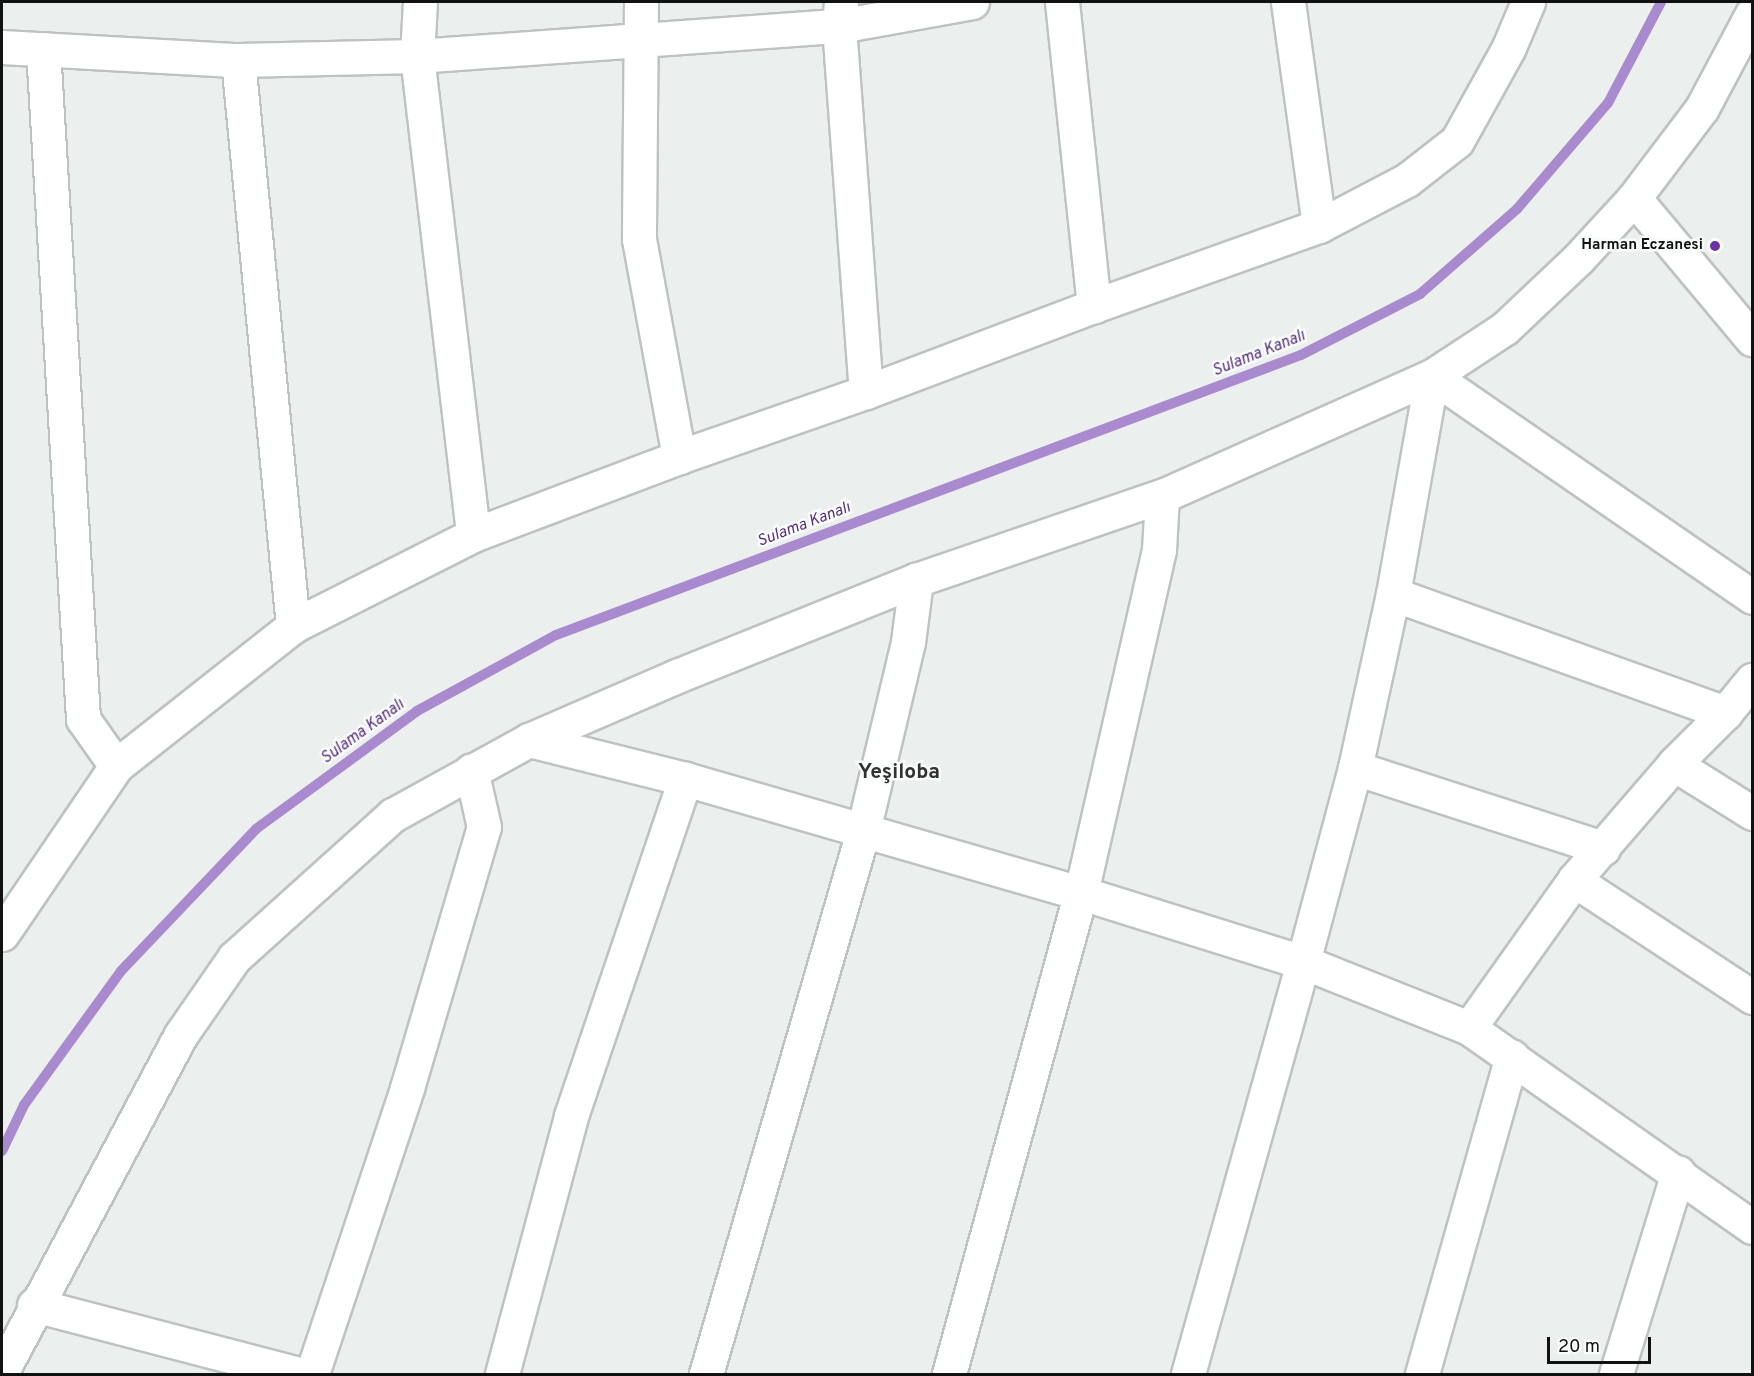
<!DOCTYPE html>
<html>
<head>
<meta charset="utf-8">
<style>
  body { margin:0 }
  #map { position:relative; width:1754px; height:1376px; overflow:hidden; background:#ebefed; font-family:Overpass,sans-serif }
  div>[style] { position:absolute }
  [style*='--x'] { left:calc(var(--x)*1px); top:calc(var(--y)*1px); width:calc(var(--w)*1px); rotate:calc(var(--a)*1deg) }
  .stream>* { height:10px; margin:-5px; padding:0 5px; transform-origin:5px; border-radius:5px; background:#aa8ace }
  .roads { filter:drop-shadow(2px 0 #bec2c1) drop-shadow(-2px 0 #bec2c1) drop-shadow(0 2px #bec2c1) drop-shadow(0 -2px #bec2c1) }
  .minor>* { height:33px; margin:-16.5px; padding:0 16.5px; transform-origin:16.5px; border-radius:16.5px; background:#fff }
  .tertiary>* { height:33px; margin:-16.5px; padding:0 16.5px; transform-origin:16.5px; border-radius:16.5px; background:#fff }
  .primary>* { height:33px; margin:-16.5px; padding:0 16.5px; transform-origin:16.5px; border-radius:16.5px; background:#fff }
  .dots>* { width:16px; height:16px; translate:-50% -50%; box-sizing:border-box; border:3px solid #f8fcfa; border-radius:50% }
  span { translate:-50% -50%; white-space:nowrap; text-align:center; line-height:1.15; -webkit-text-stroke:5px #f8fcfa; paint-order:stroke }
  .poi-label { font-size:15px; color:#101110; font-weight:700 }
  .right { translate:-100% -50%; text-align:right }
  .water-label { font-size:16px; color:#592f7f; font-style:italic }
  .district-label { font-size:21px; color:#2f3231; font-weight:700 }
  .frame { position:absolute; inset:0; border:3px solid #101110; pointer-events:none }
  .scale { position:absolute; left:1547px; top:1337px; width:104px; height:27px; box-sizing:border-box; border:3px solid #101110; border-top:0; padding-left:8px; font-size:18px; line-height:21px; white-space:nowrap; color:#101110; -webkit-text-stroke:4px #f8fcfa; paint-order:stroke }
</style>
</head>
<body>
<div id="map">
  <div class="stream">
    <i style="--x:2;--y:1151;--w:51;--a:-64.4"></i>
    <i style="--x:24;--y:1105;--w:165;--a:-54.1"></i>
    <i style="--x:121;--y:971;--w:196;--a:-46.4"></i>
    <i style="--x:256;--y:829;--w:200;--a:-36.2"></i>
    <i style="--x:417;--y:711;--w:158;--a:-28.7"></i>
    <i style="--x:556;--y:635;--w:796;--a:-20.6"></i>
    <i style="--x:1301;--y:355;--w:134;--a:-27.1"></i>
    <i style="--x:1420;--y:294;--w:129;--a:-41.2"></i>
    <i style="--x:1517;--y:209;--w:140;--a:-49.4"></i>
    <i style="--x:1608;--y:103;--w:114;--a:-62.3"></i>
  </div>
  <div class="roads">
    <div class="minor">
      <i style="--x:420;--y:2;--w:54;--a:93.2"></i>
      <i style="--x:417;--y:56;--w:482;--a:83.3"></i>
      <i style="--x:641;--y:2;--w:237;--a:90.5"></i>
      <i style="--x:639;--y:239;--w:222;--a:79.6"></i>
      <i style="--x:841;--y:2;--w:24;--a:95"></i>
      <i style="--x:839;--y:26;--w:367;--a:85.8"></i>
      <i style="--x:1062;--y:2;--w:306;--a:84"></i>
      <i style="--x:1288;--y:2;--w:226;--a:82.1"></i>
      <i style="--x:2;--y:47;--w:236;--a:3.2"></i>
      <i style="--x:238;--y:60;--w:179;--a:-1.3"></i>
      <i style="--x:417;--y:56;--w:423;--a:-4.1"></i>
      <i style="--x:839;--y:26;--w:135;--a:-10.2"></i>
      <i style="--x:43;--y:49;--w:671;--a:86.58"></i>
      <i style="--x:83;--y:719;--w:57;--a:54.9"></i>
      <i style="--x:238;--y:60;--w:569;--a:84.45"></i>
      <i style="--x:1634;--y:198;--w:184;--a:50.1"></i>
      <i style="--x:1393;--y:594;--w:353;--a:19.7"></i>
      <i style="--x:529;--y:740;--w:161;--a:14"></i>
      <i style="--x:685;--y:779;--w:412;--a:16.1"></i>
      <i style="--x:1081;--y:893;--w:232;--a:17.3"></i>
      <i style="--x:1303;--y:962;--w:179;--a:21.7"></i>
      <i style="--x:1469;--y:1028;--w:346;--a:35.1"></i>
      <i style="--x:1674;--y:764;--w:92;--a:32.1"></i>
      <i style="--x:1355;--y:768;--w:261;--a:17.9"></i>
      <i style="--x:1574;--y:880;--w:213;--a:33.3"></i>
      <i style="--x:1469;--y:1028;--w:181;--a:-54.6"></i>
      <i style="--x:1574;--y:880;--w:153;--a:-49.2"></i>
      <i style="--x:1674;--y:764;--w:72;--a:-45"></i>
      <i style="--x:1725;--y:713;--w:43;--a:-50.7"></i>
      <i style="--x:34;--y:1305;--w:274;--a:14.6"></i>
      <i style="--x:312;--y:1374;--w:301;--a:-71.6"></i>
      <i style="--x:407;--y:1088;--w:272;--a:-73.6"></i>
      <i style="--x:484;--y:827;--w:58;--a:-102.8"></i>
      <i style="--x:502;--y:1374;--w:267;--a:-75"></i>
      <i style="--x:571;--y:1116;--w:356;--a:-71.3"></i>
      <i style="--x:706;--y:1374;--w:565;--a:-73.87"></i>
      <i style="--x:863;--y:831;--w:194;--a:-76.6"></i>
      <i style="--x:908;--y:642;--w:63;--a:-82.6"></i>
      <i style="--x:949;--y:1374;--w:499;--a:-74.7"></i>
      <i style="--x:1081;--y:893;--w:352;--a:-77.2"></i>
      <i style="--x:1159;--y:550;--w:54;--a:-86.8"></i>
      <i style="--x:1188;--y:1374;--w:428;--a:-74.4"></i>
      <i style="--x:1303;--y:962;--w:201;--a:-75"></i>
      <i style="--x:1355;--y:768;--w:178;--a:-77.7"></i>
      <i style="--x:1393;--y:594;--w:221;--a:-79.9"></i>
      <i style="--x:1432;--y:376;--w:389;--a:34.6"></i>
      <i style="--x:1422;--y:1374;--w:330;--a:-74.2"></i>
      <i style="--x:1616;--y:1374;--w:211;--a:-72.9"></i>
    </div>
    <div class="tertiary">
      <i style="--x:2;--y:934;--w:203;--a:-55.8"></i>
      <i style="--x:116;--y:766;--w:226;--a:-38.3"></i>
      <i style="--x:293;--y:626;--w:202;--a:-26.8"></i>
      <i style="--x:473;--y:535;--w:220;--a:-20.7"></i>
      <i style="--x:679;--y:457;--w:198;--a:-19.2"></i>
      <i style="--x:866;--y:392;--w:244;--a:-20.7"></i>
      <i style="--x:1094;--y:306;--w:239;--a:-19.6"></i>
      <i style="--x:1319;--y:226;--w:99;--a:-27.6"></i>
      <i style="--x:1407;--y:180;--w:63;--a:-38"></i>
      <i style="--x:1457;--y:141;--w:107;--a:-61"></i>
      <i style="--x:1509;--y:47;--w:49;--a:-67.1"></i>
    </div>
    <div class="primary">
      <i style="--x:2;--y:1371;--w:379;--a:-62"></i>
      <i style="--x:180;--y:1036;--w:95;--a:-55.3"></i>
      <i style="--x:234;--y:958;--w:214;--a:-42"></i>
      <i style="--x:393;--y:815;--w:155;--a:-28.9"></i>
      <i style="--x:529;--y:740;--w:161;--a:-23.4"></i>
      <i style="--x:677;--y:676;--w:258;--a:-21.9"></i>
      <i style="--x:916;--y:580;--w:260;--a:-18.9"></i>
      <i style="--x:1162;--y:496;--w:295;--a:-24"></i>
      <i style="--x:1432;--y:376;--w:87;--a:-33.3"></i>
      <i style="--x:1505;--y:328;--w:100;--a:-43.4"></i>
      <i style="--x:1578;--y:259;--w:83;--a:-47.4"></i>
      <i style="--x:1634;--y:198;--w:113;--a:-52.9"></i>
      <i style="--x:1702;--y:108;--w:106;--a:-62"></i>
    </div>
  </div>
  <div class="dots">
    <i style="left:1715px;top:246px;background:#7030a5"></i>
  </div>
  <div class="poi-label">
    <span class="right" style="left:1703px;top:246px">Harman Eczanesi</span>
  </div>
  <div class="water-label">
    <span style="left:1259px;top:354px;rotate:-22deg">Sulama Kanalı</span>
    <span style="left:804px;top:525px;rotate:-21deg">Sulama Kanalı</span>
    <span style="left:363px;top:732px;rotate:-36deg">Sulama Kanalı</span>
  </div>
  <div class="district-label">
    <span style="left:899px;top:773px">Yeşiloba</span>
  </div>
  <div class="frame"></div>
  <div class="scale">20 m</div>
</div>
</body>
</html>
